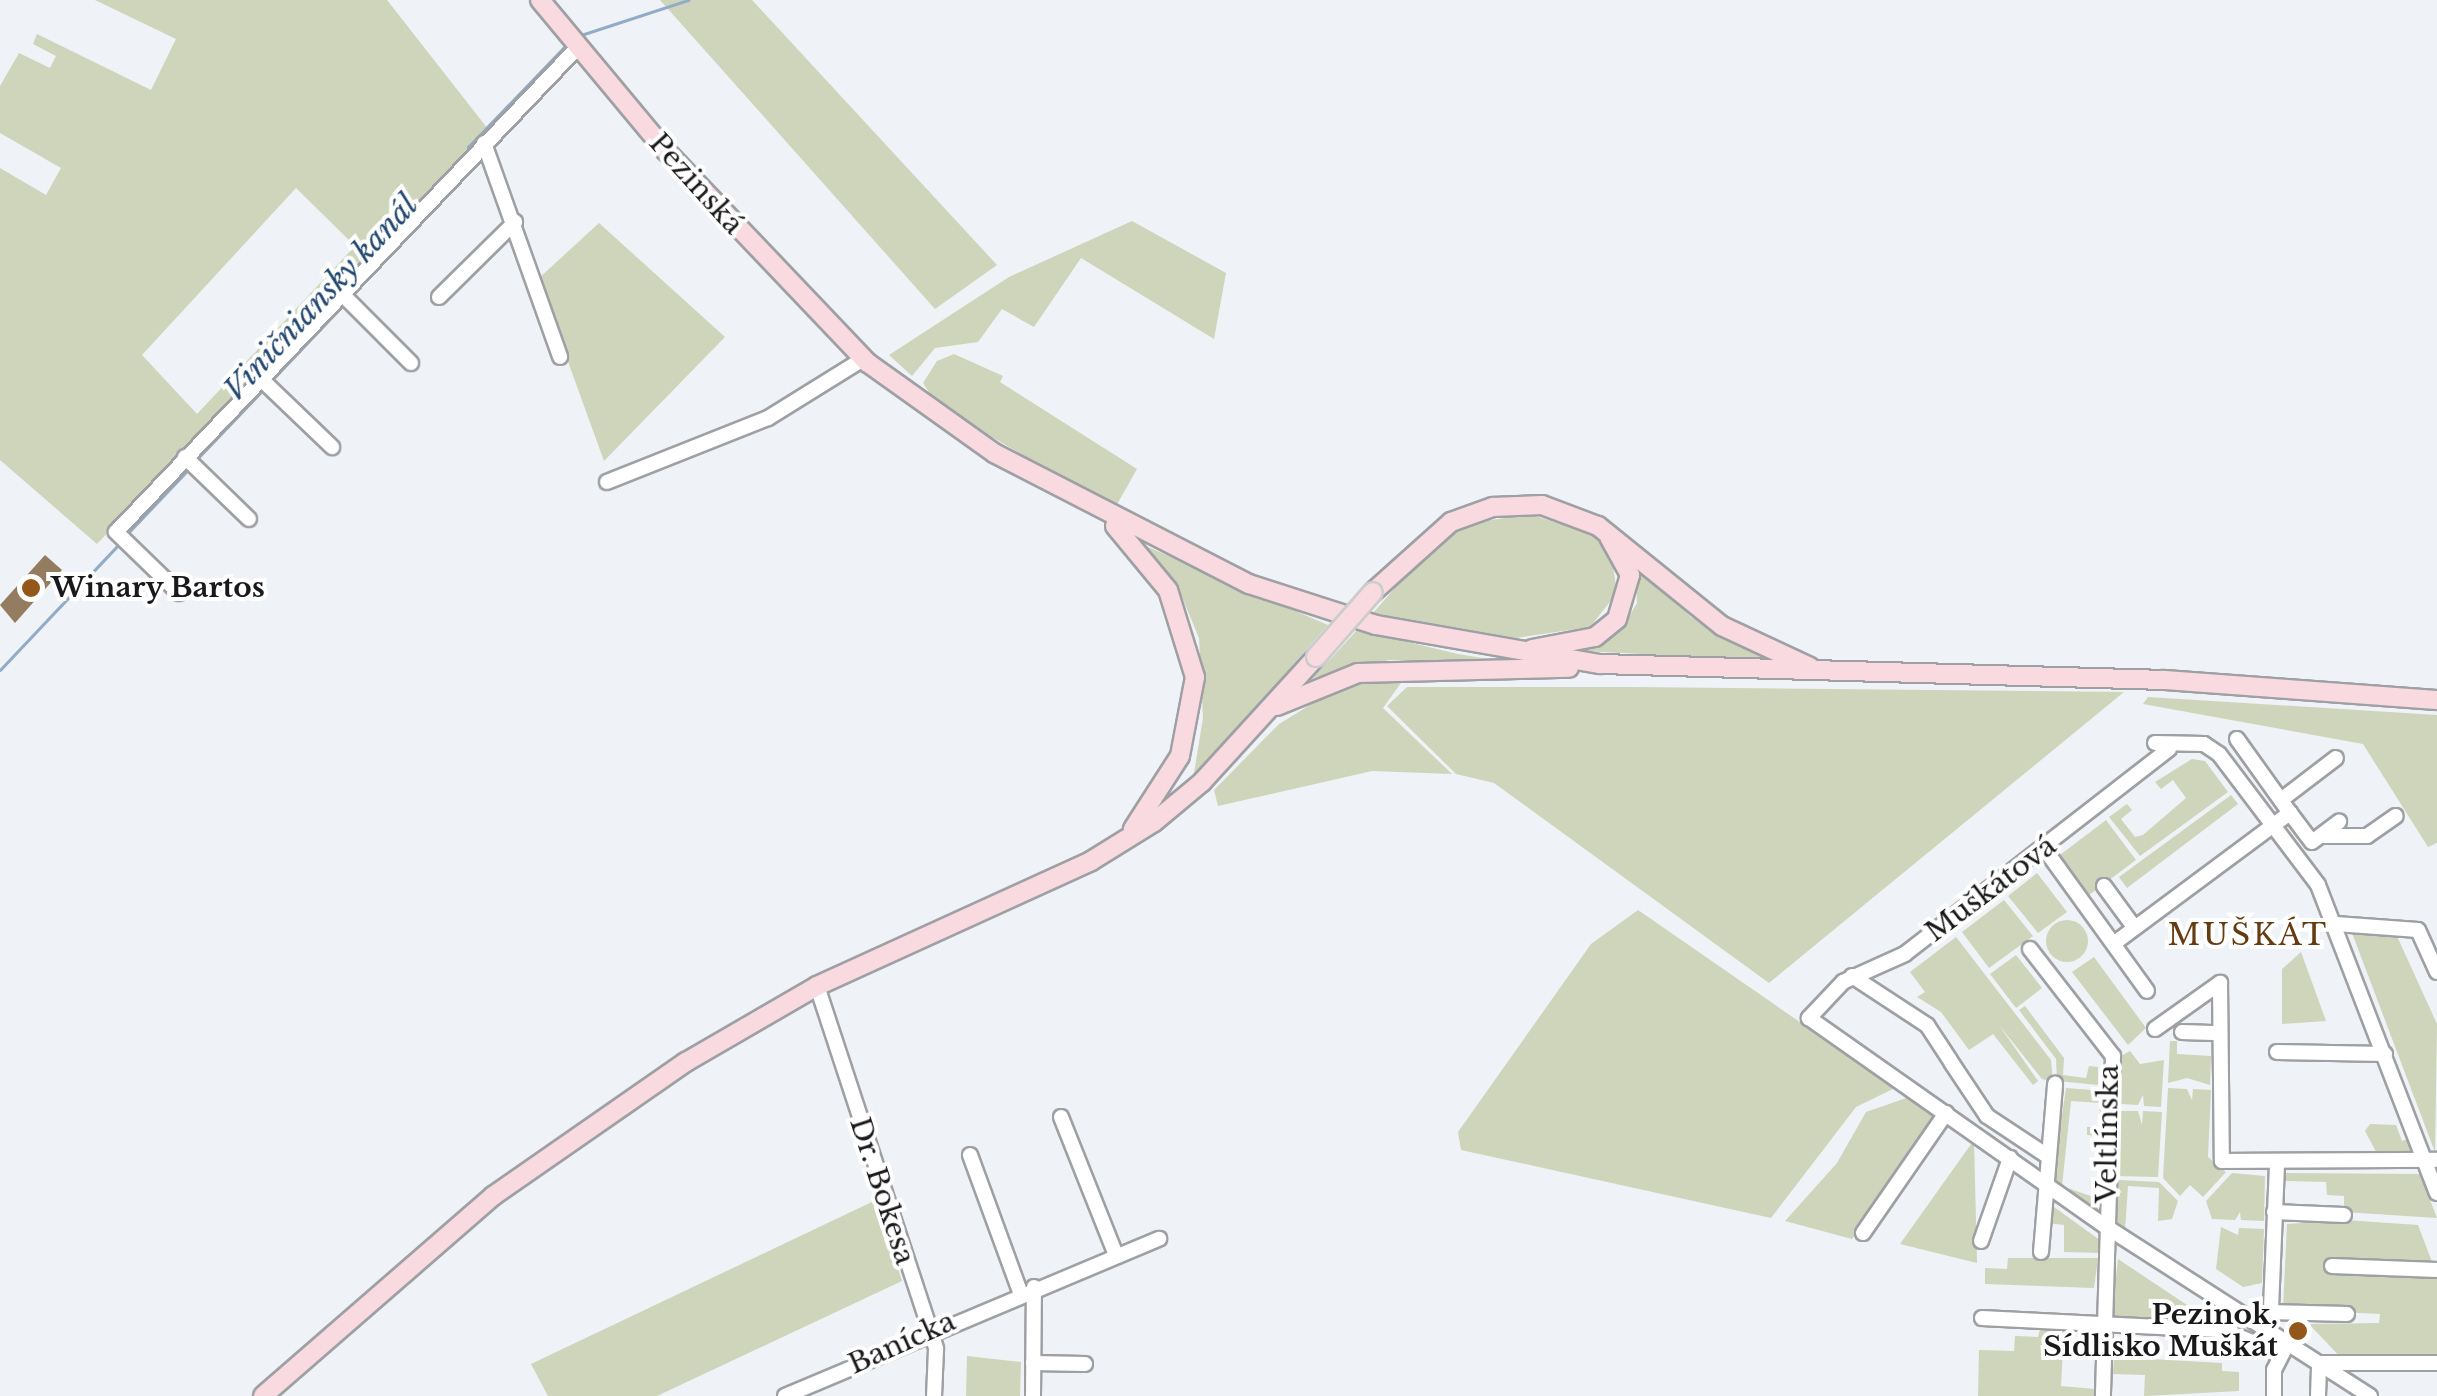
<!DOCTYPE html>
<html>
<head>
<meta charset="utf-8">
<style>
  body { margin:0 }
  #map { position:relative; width:2437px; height:1396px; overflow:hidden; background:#eff2f6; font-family:"Libre Baskerville",serif }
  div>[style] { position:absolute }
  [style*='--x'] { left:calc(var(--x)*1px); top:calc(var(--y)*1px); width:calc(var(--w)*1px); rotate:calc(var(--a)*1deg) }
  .green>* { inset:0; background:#ced5ba }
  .round { border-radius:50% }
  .stream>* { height:2.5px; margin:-1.25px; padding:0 1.25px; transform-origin:1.25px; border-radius:1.25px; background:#92abc7 }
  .building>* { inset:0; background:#937c5f }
  .roads { filter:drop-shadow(2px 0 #9ea0a4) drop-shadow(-2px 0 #9ea0a4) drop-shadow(0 2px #9ea0a4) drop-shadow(0 -2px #9ea0a4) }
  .minor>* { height:14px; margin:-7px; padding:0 7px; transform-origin:7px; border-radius:7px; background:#fff }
  .major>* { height:18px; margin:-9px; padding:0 9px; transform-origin:9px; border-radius:9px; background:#fadae1 }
  .bridges { filter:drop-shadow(2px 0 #cccccd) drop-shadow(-2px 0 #cccccd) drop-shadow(0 2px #cccccd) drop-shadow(0 -2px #cccccd) }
  .major-bridge>* { height:18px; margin:-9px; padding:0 9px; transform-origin:9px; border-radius:9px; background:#fadae1 }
  .dots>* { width:28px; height:28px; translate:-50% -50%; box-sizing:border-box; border:5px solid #fff; border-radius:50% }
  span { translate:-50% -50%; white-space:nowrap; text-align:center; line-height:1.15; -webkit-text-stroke:8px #fff; paint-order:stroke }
  .street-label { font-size:28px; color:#19191b }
  .poi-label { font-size:28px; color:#19191b; font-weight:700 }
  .left { translate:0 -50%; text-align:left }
  .right { translate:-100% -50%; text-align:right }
  .water-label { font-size:30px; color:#234870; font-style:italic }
  .neighbourhood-label { font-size:30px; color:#653b12; letter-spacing:2.5px }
</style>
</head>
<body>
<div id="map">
  <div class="green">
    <i style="clip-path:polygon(evenodd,95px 0,387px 0,488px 129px,97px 544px,0 460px,0 168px,46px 195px,61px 168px,0 133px,0 86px,19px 53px,50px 68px,56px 56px,33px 44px,37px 34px,151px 90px,176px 39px,95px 0,296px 188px,355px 246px,197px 414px,142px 355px,296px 188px)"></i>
    <i style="clip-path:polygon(660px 0,752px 0,997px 265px,935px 309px)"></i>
    <i style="clip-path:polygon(1132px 221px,1226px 273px,1214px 339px,1081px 258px,1034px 327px,1002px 309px,978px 342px,935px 348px,912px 376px,889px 355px,1009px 277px)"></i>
    <i style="clip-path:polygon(599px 223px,725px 337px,604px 461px,538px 279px)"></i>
    <i style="clip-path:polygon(954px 354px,1003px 376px,1000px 382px,1137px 469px,1115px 508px,938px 406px,923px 383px,937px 361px)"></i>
    <i style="clip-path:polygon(1529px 514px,1593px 534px,1611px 553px,1617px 593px,1590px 627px,1516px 638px,1373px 613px,1432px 546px,1467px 524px)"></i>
    <i style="clip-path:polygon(1141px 544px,1328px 625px,1193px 779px,1203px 718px,1199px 638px,1182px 597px)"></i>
    <i style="clip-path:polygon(1636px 564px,1691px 617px,1775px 661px,1565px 650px,1610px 639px,1627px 620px,1637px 603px)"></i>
    <i style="clip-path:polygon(1357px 630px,1458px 654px,1530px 666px,1389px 660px,1313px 678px)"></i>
    <i style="clip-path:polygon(1406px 676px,1383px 708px,1452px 774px,1372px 771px,1218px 806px,1214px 790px,1279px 724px,1344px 684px)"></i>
    <i style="clip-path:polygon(1407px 687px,1634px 687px,2124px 692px,1769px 983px,1494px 783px,1456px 774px,1387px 706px)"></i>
    <i style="clip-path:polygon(2148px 697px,2437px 715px,2437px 843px,2428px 847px,2363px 744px,2143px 704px)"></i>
    <i style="clip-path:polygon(2192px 759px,2205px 761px,2228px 792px,2140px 856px,2109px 817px,2127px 804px,2132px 810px,2121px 819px,2135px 837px,2143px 835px,2186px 798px,2173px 780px,2161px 789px,2155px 782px)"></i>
    <i style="clip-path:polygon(2231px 795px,2238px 804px,2127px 888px,2119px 877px)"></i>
    <i style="clip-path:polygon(2106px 820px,2136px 860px,2089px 895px,2060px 855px)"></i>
    <i style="clip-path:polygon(2037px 873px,2067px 912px,2038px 933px,2008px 896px)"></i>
    <i style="clip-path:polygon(2004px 900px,2033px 936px,1989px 968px,1962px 932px)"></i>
    <i style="clip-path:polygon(1638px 910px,1895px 1088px,1856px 1107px,1771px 1218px,1461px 1150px,1458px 1132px,1591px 944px)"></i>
    <i class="round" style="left:2046px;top:920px;width:42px;height:42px"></i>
    <i style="clip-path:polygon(2352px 933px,2396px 934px,2437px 1024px,2435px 1152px)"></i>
    <i style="clip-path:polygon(1956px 937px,2051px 1060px,2053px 1082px,2042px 1079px,1999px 1025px,2038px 1081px,2033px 1085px,1993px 1034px,1969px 1050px,1941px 1012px,1917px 997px,1925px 992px,1910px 972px)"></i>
    <i style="clip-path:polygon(2301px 952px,2326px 1021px,2282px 1024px,2282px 969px)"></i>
    <i style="clip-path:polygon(2016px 955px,2042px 988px,2016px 1008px,1990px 974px)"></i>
    <i style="clip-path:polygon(2094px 957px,2146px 1028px,2128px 1045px,2072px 972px)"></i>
    <i style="clip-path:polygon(2025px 1006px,2064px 1058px,2063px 1075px,2086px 1078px,2089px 1066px,2098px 1067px,2098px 1085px,2057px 1081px,2056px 1059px,2019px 1010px)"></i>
    <i style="clip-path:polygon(2170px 1041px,2177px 1041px,2177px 1054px,2211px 1056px,2210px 1085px,2187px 1078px,2168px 1083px)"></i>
    <i style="clip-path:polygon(2130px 1051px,2140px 1064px,2164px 1060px,2161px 1107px,2144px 1106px,2143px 1095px,2138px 1105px,2121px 1104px,2121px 1056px)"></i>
    <i style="clip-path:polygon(2066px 1088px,2105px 1091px,2102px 1136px,2087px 1135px,2087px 1127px,2099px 1127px,2100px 1103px,2071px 1101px,2062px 1186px,2099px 1199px,2098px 1214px,2052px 1184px)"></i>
    <i style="clip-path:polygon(2168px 1088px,2187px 1089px,2192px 1100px,2193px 1089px,2211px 1090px,2208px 1157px,2226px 1172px,2203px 1197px,2190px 1185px,2180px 1196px,2163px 1178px)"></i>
    <i style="clip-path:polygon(1912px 1096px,1937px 1115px,1852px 1239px,1785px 1221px,1837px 1163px,1866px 1112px)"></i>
    <i style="clip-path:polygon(2119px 1111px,2138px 1111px,2142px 1125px,2143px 1111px,2162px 1112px,2158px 1177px,2116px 1176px)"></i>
    <i style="clip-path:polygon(2370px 1124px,2396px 1125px,2402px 1141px,2411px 1138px,2417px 1148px,2410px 1161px,2381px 1161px,2365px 1131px)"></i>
    <i style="clip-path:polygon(1974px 1140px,1977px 1263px,1900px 1244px)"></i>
    <i style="clip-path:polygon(2232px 1173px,2265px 1176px,2264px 1221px,2241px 1220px,2240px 1212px,2235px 1220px,2212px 1219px,2206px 1201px)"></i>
    <i style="clip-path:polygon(2286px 1173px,2420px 1174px,2437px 1218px,2344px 1212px,2344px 1196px,2327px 1195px,2326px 1182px,2283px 1181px)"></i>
    <i style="clip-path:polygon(2119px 1180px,2159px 1182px,2178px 1201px,2172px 1219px,2158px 1221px,2159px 1188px,2128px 1186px,2125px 1231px,2113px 1224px)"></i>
    <i style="clip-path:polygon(876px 1200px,902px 1281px,657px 1396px,548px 1396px,531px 1364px)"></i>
    <i style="clip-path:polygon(2050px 1204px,2101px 1241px,2101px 1253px,2064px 1252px,2064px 1225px,2046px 1223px)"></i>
    <i style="clip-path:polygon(2345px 1220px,2418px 1225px,2432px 1262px,2329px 1262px,2437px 1272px,2437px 1361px,2345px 1362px,2309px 1324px,2379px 1323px,2380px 1314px,2283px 1309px,2287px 1224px)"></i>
    <i style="clip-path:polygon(2221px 1227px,2238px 1235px,2239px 1228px,2264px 1229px,2262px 1283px,2243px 1287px,2216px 1269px)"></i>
    <i style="clip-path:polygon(2008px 1258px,2098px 1258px,2094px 1288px,1985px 1284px,1985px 1268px,2007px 1269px)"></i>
    <i style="clip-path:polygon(2118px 1259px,2202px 1315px,2202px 1319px,2111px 1320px)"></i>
    <i style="clip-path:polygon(2040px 1329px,2064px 1330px,2061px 1386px,2095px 1389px,2094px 1396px,1978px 1396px,1979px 1350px,2014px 1351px,2015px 1336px,2038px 1337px)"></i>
    <i style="clip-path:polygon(967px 1356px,1021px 1362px,1020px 1396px,966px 1396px)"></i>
    <i style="clip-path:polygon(2114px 1357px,2222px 1363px,2222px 1371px,2239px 1372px,2239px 1391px,2144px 1396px,2145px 1375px,2113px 1374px)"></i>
  </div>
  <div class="stream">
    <i style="--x:578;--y:36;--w:116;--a:-18.1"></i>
    <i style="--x:469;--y:155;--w:8;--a:-97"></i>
    <i style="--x:468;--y:147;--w:144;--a:-46.1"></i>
    <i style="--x:350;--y:297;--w:62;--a:-47"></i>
    <i style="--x:271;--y:381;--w:108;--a:-46.5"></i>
    <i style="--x:195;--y:461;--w:97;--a:-46.3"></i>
    <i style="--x:127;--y:534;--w:87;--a:-46.4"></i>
    <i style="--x:0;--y:670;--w:173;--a:-46.6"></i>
  </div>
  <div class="building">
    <i style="clip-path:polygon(45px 555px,62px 570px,15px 623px,0 605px)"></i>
  </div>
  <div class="roads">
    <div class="minor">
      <i style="--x:484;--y:143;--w:227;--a:70.4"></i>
      <i style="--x:341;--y:293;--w:99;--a:45"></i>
      <i style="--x:439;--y:297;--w:107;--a:-44.6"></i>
      <i style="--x:260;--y:378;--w:100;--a:43.8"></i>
      <i style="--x:185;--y:457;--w:89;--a:44.1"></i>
      <i style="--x:607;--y:482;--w:173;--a:-21.7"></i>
      <i style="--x:768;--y:418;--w:112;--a:-31.8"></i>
      <i style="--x:179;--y:593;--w:88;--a:-135.9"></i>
      <i style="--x:116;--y:532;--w:668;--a:-46.39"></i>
      <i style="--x:2237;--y:739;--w:91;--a:54.4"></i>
      <i style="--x:2155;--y:743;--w:49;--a:1.2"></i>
      <i style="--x:2204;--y:744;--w:18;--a:34"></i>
      <i style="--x:2219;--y:754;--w:164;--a:52.9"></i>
      <i style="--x:2318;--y:885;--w:330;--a:68.9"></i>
      <i style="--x:2169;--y:749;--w:334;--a:142.2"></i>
      <i style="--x:1905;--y:954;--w:68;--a:155.7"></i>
      <i style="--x:1843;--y:982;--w:50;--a:133.4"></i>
      <i style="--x:1809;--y:1018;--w:362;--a:35.1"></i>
      <i style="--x:2105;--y:1226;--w:315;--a:32.7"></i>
      <i style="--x:2281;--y:800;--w:69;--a:-37.4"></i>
      <i style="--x:2321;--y:836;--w:46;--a:0"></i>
      <i style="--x:2367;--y:836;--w:35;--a:-35"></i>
      <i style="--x:2044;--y:848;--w:176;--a:54.2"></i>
      <i style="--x:2104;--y:886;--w:51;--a:53.8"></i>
      <i style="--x:2336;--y:924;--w:82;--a:4.2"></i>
      <i style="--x:2418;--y:930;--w:46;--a:65.7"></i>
      <i style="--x:2116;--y:942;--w:217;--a:-36.6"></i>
      <i style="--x:2290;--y:813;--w:36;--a:53"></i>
      <i style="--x:2312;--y:842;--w:34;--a:-37"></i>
      <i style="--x:2030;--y:949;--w:135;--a:52.2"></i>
      <i style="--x:2113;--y:1056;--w:340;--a:91.7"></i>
      <i style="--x:1852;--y:976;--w:90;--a:33.2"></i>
      <i style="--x:1927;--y:1025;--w:42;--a:56.7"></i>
      <i style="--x:2220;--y:983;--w:178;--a:89.4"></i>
      <i style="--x:2222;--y:1161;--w:215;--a:-0.3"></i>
      <i style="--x:817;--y:986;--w:382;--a:71.8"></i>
      <i style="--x:936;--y:1349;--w:47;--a:92.4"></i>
      <i style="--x:2155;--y:1029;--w:80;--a:-35.3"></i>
      <i style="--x:2182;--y:1032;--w:38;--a:2"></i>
      <i style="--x:2277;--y:1052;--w:108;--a:1.1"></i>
      <i style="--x:1951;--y:1062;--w:65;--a:56.3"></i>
      <i style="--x:1987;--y:1116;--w:74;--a:33.5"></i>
      <i style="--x:1061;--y:1117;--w:149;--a:68.3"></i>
      <i style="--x:970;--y:1155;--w:146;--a:69.9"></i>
      <i style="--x:2274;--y:1212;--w:70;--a:2.5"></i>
      <i style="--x:1863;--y:1233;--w:146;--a:-55.3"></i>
      <i style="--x:1981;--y:1241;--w:88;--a:-70.7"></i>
      <i style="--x:2041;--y:1252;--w:169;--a:-85.2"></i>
      <i style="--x:2332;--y:1266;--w:105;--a:2.2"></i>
      <i style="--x:2269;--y:1312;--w:78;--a:1.5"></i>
      <i style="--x:1982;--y:1318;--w:241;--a:2.9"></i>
      <i style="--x:2223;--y:1330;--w:44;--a:22.5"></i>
      <i style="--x:2270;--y:1332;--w:168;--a:-87.6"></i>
      <i style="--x:1033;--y:1363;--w:52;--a:1.1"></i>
      <i style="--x:785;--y:1396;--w:406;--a:-22.8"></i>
      <i style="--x:1033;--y:1396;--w:109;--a:-89.5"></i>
      <i style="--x:2274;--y:1396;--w:26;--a:-90"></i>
      <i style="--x:2274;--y:1370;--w:30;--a:-63"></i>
      <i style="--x:2318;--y:1396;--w:33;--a:-88"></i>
      <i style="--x:2319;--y:1363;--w:118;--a:0"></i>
    </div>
    <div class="major">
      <i style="--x:540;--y:0;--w:195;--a:50.2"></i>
      <i style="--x:665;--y:150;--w:294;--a:46.4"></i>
      <i style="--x:868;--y:363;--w:155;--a:35.5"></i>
      <i style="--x:994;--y:453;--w:287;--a:27.2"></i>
      <i style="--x:1249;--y:584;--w:133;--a:17.9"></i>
      <i style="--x:1376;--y:625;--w:227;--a:9.9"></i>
      <i style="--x:1600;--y:664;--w:564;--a:1.62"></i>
      <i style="--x:2164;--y:680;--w:274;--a:4.2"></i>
      <i style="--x:1115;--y:526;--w:83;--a:50.4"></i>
      <i style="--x:1168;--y:590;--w:91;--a:72.8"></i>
      <i style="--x:1195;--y:677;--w:80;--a:100.8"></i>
      <i style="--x:1180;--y:756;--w:87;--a:122.8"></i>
      <i style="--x:1373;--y:592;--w:105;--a:-41.9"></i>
      <i style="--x:1451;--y:522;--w:45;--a:-19.7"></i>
      <i style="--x:1493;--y:507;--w:49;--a:-2.3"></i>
      <i style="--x:1542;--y:505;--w:60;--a:20.6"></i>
      <i style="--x:1598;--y:526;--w:159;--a:38.9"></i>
      <i style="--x:1722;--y:626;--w:97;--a:25"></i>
      <i style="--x:1532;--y:649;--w:64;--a:-10.8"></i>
      <i style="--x:1595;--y:637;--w:28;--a:-39"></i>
      <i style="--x:1617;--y:619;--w:46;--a:-73.5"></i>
      <i style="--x:1630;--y:575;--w:43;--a:-118.9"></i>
      <i style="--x:1277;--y:706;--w:87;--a:-22.2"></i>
      <i style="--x:1358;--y:673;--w:211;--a:-1.4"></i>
      <i style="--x:263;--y:1396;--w:305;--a:-41"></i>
      <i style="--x:493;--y:1196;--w:235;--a:-34.8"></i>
      <i style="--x:686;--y:1062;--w:151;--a:-30.1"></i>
      <i style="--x:817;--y:986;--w:301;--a:-24.5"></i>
      <i style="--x:1091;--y:861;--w:74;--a:-31.8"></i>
      <i style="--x:1154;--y:822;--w:62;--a:-39.8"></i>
      <i style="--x:1202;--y:782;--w:169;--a:-47.6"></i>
    </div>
  </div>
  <div class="bridges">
    <div class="major-bridge">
      <i style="--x:1316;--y:657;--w:86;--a:-48.8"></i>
    </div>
  </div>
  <div class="dots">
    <i style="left:31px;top:588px;background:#94571a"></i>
    <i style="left:2298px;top:1331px;background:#94571a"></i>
  </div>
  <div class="street-label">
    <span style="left:696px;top:184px;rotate:48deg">Pezinská</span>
    <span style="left:1991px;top:889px;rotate:-37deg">Muškátová</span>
    <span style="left:2108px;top:1134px;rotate:-89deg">Veltlínska</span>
    <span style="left:882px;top:1191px;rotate:72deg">Dr. Bokesa</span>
    <span style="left:902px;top:1343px;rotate:-24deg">Banícka</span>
  </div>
  <div class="poi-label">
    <span class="left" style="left:51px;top:588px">Winary Bartos</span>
    <span class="right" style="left:2278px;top:1331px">Pezinok,<br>Sídlisko Muškát</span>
  </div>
  <div class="water-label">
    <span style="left:321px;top:298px;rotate:-47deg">Viničniansky kanál</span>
  </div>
  <div class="neighbourhood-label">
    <span style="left:2248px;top:935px">MUŠKÁT</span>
  </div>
</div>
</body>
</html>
